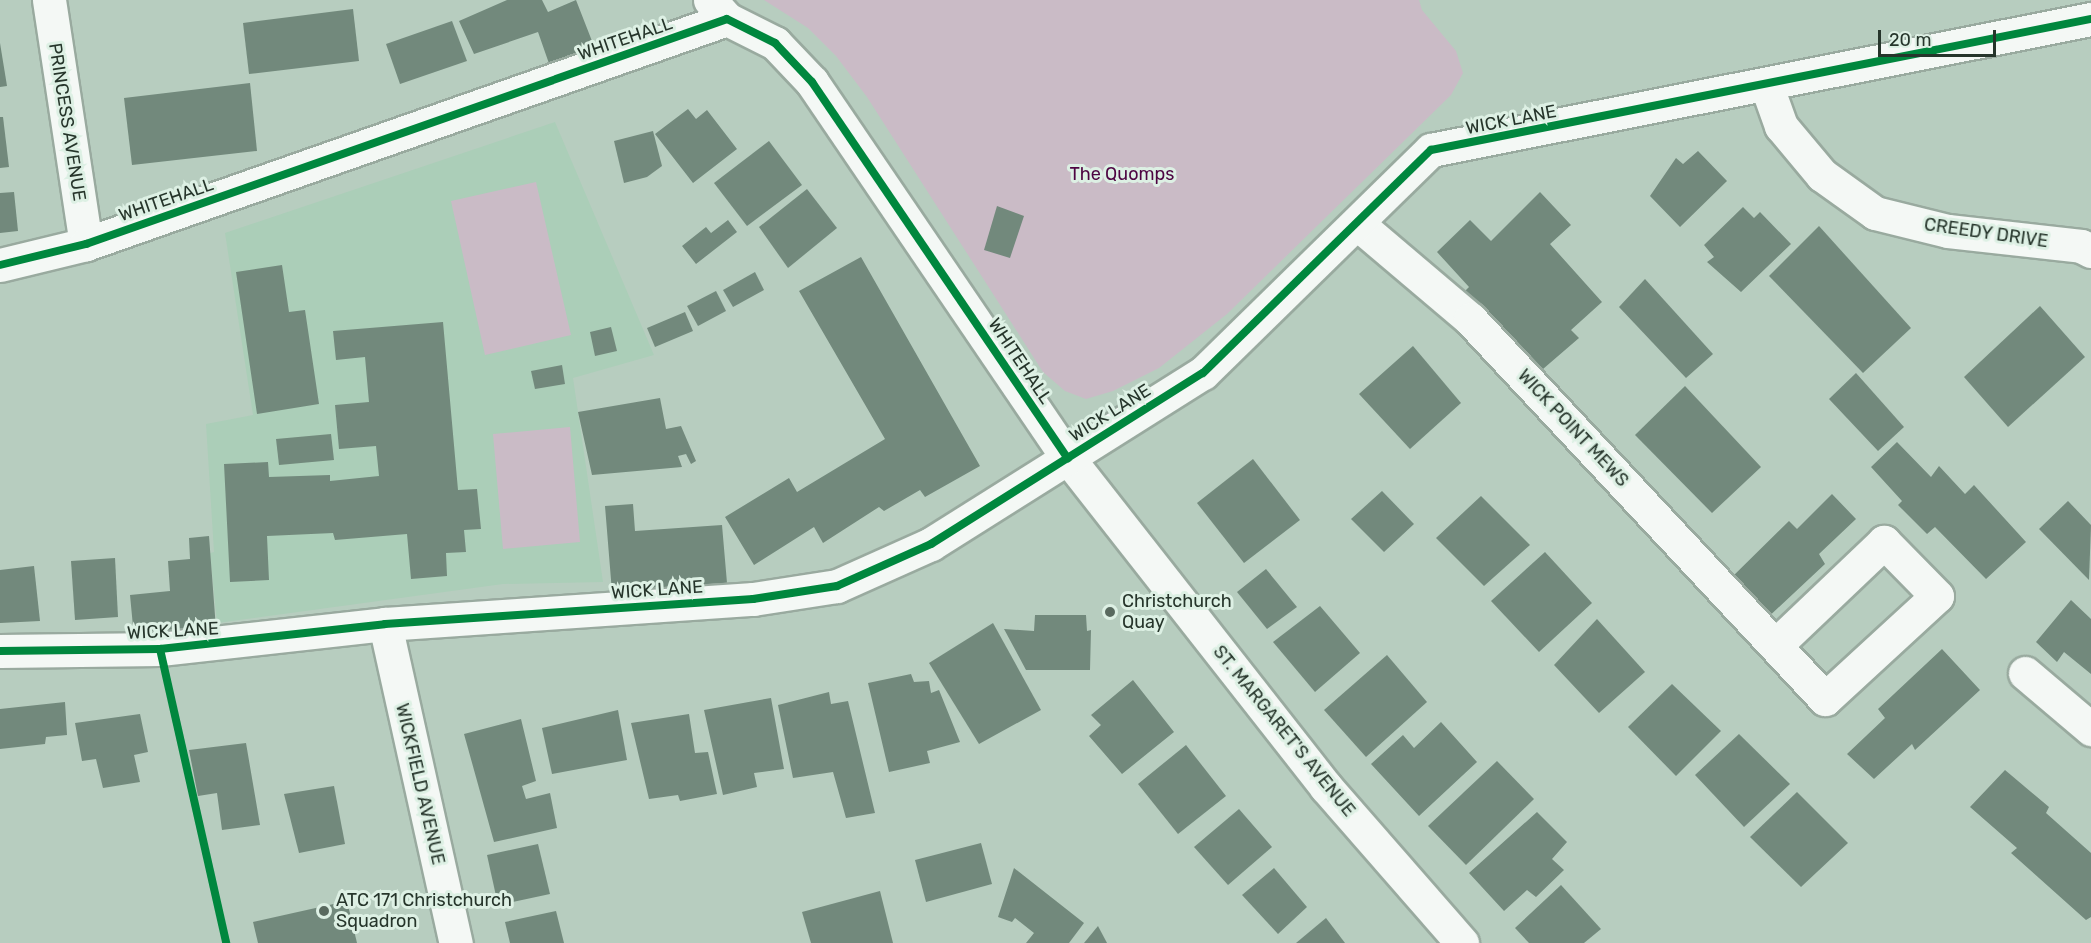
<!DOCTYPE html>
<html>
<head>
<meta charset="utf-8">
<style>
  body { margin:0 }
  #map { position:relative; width:2091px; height:943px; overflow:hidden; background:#b7cdbf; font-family:Rubik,sans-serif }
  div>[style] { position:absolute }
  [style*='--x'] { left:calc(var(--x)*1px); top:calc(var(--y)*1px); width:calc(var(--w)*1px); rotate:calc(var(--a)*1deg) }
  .built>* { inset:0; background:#abceb8 }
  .green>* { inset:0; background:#cabbc6 }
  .building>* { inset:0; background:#72897c }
  .roads { filter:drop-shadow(2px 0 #99aa9f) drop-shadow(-2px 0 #99aa9f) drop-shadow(0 2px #99aa9f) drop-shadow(0 -2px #99aa9f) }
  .minor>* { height:33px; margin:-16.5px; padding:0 16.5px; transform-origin:16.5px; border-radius:16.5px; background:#f4f8f5 }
  .cycleway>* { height:8px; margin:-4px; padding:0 4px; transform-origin:4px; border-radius:4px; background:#00873e }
  .dots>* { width:16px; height:16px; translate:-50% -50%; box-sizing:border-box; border:3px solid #ddf0e4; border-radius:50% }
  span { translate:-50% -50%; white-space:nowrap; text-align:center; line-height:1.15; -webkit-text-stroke:6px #ddf0e4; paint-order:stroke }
  .street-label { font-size:18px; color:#26352b }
  .park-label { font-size:18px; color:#4d0442 }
  .poi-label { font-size:18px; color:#26352b }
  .left { translate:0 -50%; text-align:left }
  .scale { position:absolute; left:1878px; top:30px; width:118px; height:27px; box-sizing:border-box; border:3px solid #26352b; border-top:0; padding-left:8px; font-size:18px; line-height:21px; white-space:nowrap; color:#26352b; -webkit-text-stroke:4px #ddf0e4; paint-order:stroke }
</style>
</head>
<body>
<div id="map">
  <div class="built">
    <i style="clip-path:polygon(555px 122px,654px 355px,573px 378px,603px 582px,503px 584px,217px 623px,210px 553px,214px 552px,206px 424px,253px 415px,225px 233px)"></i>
  </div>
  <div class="green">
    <i style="clip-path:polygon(764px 0,1419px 0,1422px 10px,1456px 51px,1463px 73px,1451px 95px,1227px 314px,1159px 368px,1113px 391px,1086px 399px,1065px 391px,1043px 372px,867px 97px,836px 56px,808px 28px)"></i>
    <i style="clip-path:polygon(536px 182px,571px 335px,485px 355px,451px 201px)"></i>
    <i style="clip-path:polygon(570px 427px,580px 542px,503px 549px,493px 434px)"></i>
  </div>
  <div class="building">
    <i style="clip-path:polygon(507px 0,542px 0,548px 12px,576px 0,599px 59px,553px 75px,538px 32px,474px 54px,459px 21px)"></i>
    <i style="clip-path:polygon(353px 9px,359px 61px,249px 74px,243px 23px)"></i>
    <i style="clip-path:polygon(452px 21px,467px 61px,400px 84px,386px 44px)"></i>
    <i style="clip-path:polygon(0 43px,7px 86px,0 87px)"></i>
    <i style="clip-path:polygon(250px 83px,257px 151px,132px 165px,124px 98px)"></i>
    <i style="clip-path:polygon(688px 109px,696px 119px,707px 110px,737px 149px,693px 183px,655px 134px)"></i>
    <i style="clip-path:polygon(0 117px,3px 117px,9px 167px,0 168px)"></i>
    <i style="clip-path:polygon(653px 131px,662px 166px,647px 177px,624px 183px,614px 141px)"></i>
    <i style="clip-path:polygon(769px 141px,802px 185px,747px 226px,714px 183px)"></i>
    <i style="clip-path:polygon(1698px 151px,1727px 181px,1680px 227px,1650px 196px,1676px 158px,1683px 164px)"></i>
    <i style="clip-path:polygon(807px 189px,837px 228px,788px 268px,759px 227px)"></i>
    <i style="clip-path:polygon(14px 192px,18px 231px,0 233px,0 193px)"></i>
    <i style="clip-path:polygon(1540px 192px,1571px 225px,1550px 244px,1602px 302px,1571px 330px,1579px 338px,1543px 369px,1512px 336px,1507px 340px,1465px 291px,1469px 287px,1437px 252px,1470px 220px,1491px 241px)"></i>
    <i style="clip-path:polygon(997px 206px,1024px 216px,1010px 258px,984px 250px)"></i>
    <i style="clip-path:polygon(1743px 207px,1754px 218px,1760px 212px,1791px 244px,1741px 292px,1707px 262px,1714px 257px,1704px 245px)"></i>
    <i style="clip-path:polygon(728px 220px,737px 232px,696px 264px,682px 246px,706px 227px,711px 233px)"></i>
    <i style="clip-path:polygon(1819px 226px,1911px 328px,1863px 373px,1769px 276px)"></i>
    <i style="clip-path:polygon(861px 257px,980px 466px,925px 497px,920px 490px,884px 511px,879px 507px,823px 543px,814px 527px,754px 565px,725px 517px,789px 478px,797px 492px,885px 439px,799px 291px)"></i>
    <i style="clip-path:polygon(282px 265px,289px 312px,305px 310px,319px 404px,257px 414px,236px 272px)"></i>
    <i style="clip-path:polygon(755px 272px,764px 290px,733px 307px,723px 290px)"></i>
    <i style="clip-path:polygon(1645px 279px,1713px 354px,1686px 378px,1619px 307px)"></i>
    <i style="clip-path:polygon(716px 291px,726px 311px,698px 326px,687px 306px)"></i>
    <i style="clip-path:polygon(2040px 306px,2085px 357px,2008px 427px,1964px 377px)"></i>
    <i style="clip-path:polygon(685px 312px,693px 331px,655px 347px,647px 328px)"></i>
    <i style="clip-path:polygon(443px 322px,458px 490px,477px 489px,481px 529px,464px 530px,466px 552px,446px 553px,447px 576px,411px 579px,407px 534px,335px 540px,333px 533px,267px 536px,269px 580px,230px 582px,224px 464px,268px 462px,269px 477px,330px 475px,330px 481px,379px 476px,376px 446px,339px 449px,335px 405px,369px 402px,365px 357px,336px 360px,333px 331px)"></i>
    <i style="clip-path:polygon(611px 327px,617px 351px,595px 356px,590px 332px)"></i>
    <i style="clip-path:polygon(1413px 346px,1461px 403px,1410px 449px,1359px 394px)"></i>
    <i style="clip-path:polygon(562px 365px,565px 384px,535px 389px,531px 371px)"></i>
    <i style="clip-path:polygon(1856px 373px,1904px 427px,1878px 451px,1829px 399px)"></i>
    <i style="clip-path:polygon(1685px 386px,1761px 467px,1712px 513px,1635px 435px)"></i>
    <i style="clip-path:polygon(660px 398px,666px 429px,681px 426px,696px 461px,691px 464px,686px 454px,678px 456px,682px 467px,592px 475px,578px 412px)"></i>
    <i style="clip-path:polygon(331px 434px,334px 460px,279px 465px,276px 439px)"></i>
    <i style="clip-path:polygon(1897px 442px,1931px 477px,1939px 466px,1965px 494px,1974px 485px,2026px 542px,1986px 579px,1935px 527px,1927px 534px,1898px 505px,1902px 501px,1871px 467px)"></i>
    <i style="clip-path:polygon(1253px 459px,1300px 520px,1244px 563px,1197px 503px)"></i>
    <i style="clip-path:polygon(1382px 491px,1414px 524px,1384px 552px,1351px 519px)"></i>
    <i style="clip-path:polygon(1832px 494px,1856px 519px,1819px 554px,1825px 564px,1764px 621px,1727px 582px,1789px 521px,1797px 529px)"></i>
    <i style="clip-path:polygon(1481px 496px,1530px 545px,1484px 586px,1436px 538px)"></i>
    <i style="clip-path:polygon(2068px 501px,2091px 525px,2089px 580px,2039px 529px)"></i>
    <i style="clip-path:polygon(633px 504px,635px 531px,722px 525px,727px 583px,612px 592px,605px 506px)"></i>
    <i style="clip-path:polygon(209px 536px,216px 629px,134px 637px,130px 595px,170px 591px,168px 561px,190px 559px,189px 538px)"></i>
    <i style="clip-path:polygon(1545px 552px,1592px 603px,1539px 652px,1491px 601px)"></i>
    <i style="clip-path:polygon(115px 558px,118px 617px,75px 620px,71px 561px)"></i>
    <i style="clip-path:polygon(34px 566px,40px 621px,0 623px,0 570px)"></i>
    <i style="clip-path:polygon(1266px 569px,1297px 607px,1267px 629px,1237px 592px)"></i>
    <i style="clip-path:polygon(2071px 600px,2091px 619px,2091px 674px,2064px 652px,2057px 662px,2036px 642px)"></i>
    <i style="clip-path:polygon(1320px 606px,1360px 653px,1315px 692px,1273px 642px)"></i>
    <i style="clip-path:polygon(1035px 615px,1086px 615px,1087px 631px,1091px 630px,1090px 670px,1026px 670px,1004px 629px,1034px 631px)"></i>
    <i style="clip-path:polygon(1597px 619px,1645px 672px,1599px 713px,1554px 665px)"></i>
    <i style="clip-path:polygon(993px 623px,1041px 710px,979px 744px,929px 663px)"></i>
    <i style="clip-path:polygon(1942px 649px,1980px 690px,1915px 750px,1912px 744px,1874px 779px,1847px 754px,1885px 718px,1878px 709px)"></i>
    <i style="clip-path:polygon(1387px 655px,1427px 702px,1366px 757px,1324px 710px)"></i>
    <i style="clip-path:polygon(911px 674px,914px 682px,929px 681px,931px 693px,939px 690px,960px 742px,927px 751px,930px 763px,889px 772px,868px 683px)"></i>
    <i style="clip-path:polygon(1133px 680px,1174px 732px,1122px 774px,1089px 736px,1101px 725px,1091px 715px)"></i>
    <i style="clip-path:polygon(1672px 684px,1721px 731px,1676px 776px,1628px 727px)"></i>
    <i style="clip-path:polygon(829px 692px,831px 704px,848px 701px,875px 813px,846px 818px,833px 772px,793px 778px,778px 705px)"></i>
    <i style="clip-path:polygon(771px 698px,784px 769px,754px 773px,757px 787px,723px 795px,704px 710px)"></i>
    <i style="clip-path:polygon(65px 702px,67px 735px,46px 737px,45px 744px,0 749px,0 709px)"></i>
    <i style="clip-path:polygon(618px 710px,627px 760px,552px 774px,542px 728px)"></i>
    <i style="clip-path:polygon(140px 714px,148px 752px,134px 755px,140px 782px,103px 788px,96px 759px,82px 761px,75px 723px)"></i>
    <i style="clip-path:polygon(689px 714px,695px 753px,708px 752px,717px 794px,680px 801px,678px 795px,649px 799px,631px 723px)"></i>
    <i style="clip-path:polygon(521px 719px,536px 781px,522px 786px,526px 799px,550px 793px,557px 828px,494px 842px,464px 734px)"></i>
    <i style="clip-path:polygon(1441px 722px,1477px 762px,1419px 816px,1371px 764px,1403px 735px,1414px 748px)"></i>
    <i style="clip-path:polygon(1739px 734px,1790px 784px,1744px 827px,1695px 775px)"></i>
    <i style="clip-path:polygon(246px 743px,260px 825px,222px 830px,217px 793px,198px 796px,189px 750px)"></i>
    <i style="clip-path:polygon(1186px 745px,1226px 796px,1178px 834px,1138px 784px)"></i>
    <i style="clip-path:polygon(1497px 761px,1534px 799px,1466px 865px,1428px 826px)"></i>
    <i style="clip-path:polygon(2005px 770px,2049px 807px,2046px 813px,2091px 853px,2091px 917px,2086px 920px,2011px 853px,2017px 848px,1970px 807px)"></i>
    <i style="clip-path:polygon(334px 786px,345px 844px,299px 853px,284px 794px)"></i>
    <i style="clip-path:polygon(1797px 792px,1848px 843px,1801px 887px,1750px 837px)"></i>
    <i style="clip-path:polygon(1239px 809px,1272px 847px,1228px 885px,1194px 847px)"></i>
    <i style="clip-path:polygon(1537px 812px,1567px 842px,1552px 859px,1564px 870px,1536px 897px,1527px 890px,1504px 911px,1469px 873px)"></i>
    <i style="clip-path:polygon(981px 843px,992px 884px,926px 902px,915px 860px)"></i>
    <i style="clip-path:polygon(538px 844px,550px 894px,498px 905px,487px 855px)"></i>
    <i style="clip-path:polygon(1014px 868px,1084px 923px,1069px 943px,1026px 943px,1034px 933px,1015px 918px,1012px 922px,998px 917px)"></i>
    <i style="clip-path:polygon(1274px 868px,1307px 907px,1278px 934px,1242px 895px)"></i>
    <i style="clip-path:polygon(1561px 885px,1601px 929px,1584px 943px,1529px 943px,1515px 928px)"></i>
    <i style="clip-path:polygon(880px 891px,893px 943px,811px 943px,802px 912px)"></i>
    <i style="clip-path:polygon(347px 901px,357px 943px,258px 943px,253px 922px)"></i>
    <i style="clip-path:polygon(556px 911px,564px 943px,510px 943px,505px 922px)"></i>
    <i style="clip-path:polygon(1326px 918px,1345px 943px,1296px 943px)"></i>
    <i style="clip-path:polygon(1098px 926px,1107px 943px,1084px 943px)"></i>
  </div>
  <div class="roads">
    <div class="minor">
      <i style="--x:49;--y:0;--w:247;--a:81.4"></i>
      <i style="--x:710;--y:0;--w:25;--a:48"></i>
      <i style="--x:727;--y:19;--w:54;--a:26.6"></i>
      <i style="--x:775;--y:43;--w:54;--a:46.5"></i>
      <i style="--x:812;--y:82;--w:455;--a:55.8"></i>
      <i style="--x:1068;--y:458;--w:418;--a:51.9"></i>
      <i style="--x:1326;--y:787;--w:207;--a:48.9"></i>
      <i style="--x:1766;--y:84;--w:45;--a:70.3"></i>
      <i style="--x:1781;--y:126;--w:64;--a:50.1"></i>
      <i style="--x:1822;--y:175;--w:65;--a:35.6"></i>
      <i style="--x:1875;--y:213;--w:75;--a:13.9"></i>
      <i style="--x:1948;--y:231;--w:134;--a:6.4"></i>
      <i style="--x:2081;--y:246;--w:11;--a:27"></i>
      <i style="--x:1358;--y:224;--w:147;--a:40.3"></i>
      <i style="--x:1470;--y:319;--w:520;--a:46.95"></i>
      <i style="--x:1825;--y:699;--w:152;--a:-42.6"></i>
      <i style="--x:1937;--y:596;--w:76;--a:-134.5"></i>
      <i style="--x:1884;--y:542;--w:149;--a:136.4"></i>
      <i style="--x:0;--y:265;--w:89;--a:-13.7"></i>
      <i style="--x:86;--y:244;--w:679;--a:-19.34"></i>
      <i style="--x:385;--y:624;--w:327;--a:77.5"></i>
      <i style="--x:0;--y:651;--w:160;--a:-0.7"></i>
      <i style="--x:160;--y:649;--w:226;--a:-6.3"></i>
      <i style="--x:385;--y:624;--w:369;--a:-3.9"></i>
      <i style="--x:753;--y:599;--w:85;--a:-8.8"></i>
      <i style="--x:837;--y:586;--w:103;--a:-24.1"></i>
      <i style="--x:931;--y:544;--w:321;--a:-32.2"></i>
      <i style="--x:1203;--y:373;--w:319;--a:-44.4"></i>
      <i style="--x:1431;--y:150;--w:673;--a:-11.23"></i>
      <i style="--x:2025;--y:673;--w:87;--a:40.3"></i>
    </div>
  </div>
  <div class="cycleway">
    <i style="--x:0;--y:265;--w:89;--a:-13.7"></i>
    <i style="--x:86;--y:244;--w:679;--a:-19.34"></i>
    <i style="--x:727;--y:19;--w:54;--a:26.6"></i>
    <i style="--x:775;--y:43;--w:54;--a:46.5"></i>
    <i style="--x:812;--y:82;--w:455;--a:55.8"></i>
    <i style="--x:160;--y:649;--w:301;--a:77.3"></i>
    <i style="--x:0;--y:651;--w:160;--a:-0.7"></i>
    <i style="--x:160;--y:649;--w:226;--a:-6.3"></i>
    <i style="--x:385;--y:624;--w:369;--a:-3.9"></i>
    <i style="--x:753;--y:599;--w:85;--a:-8.8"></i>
    <i style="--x:837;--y:586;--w:103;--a:-24.1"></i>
    <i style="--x:931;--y:544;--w:321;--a:-32.2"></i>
    <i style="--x:1203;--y:373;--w:319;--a:-44.4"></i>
    <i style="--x:1431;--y:150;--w:673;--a:-11.23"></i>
  </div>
  <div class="dots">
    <i style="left:1110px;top:612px;background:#596a5f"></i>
    <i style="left:324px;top:911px;background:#596a5f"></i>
  </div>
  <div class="street-label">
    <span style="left:625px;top:39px;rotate:-19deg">WHITEHALL</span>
    <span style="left:1511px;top:120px;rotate:-11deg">WICK LANE</span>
    <span style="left:67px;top:122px;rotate:81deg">PRINCESS AVENUE</span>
    <span style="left:166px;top:200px;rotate:-19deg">WHITEHALL</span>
    <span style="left:1986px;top:233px;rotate:8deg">CREEDY DRIVE</span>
    <span style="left:1020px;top:361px;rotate:56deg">WHITEHALL</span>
    <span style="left:1110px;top:413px;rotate:-32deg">WICK LANE</span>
    <span style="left:1573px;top:428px;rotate:47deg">WICK POINT MEWS</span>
    <span style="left:657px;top:590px;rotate:-4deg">WICK LANE</span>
    <span style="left:173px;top:631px;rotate:-3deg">WICK LANE</span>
    <span style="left:1284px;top:731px;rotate:51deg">ST. MARGARET'S AVENUE</span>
    <span style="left:420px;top:784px;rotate:77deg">WICKFIELD AVENUE</span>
  </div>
  <div class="park-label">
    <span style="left:1122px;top:174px">The Quomps</span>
  </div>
  <div class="poi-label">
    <span class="left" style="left:1122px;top:612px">Christchurch<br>Quay</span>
    <span class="left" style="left:336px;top:911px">ATC 171 Christchurch<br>Squadron</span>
  </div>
  <div class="scale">20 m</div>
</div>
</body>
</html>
